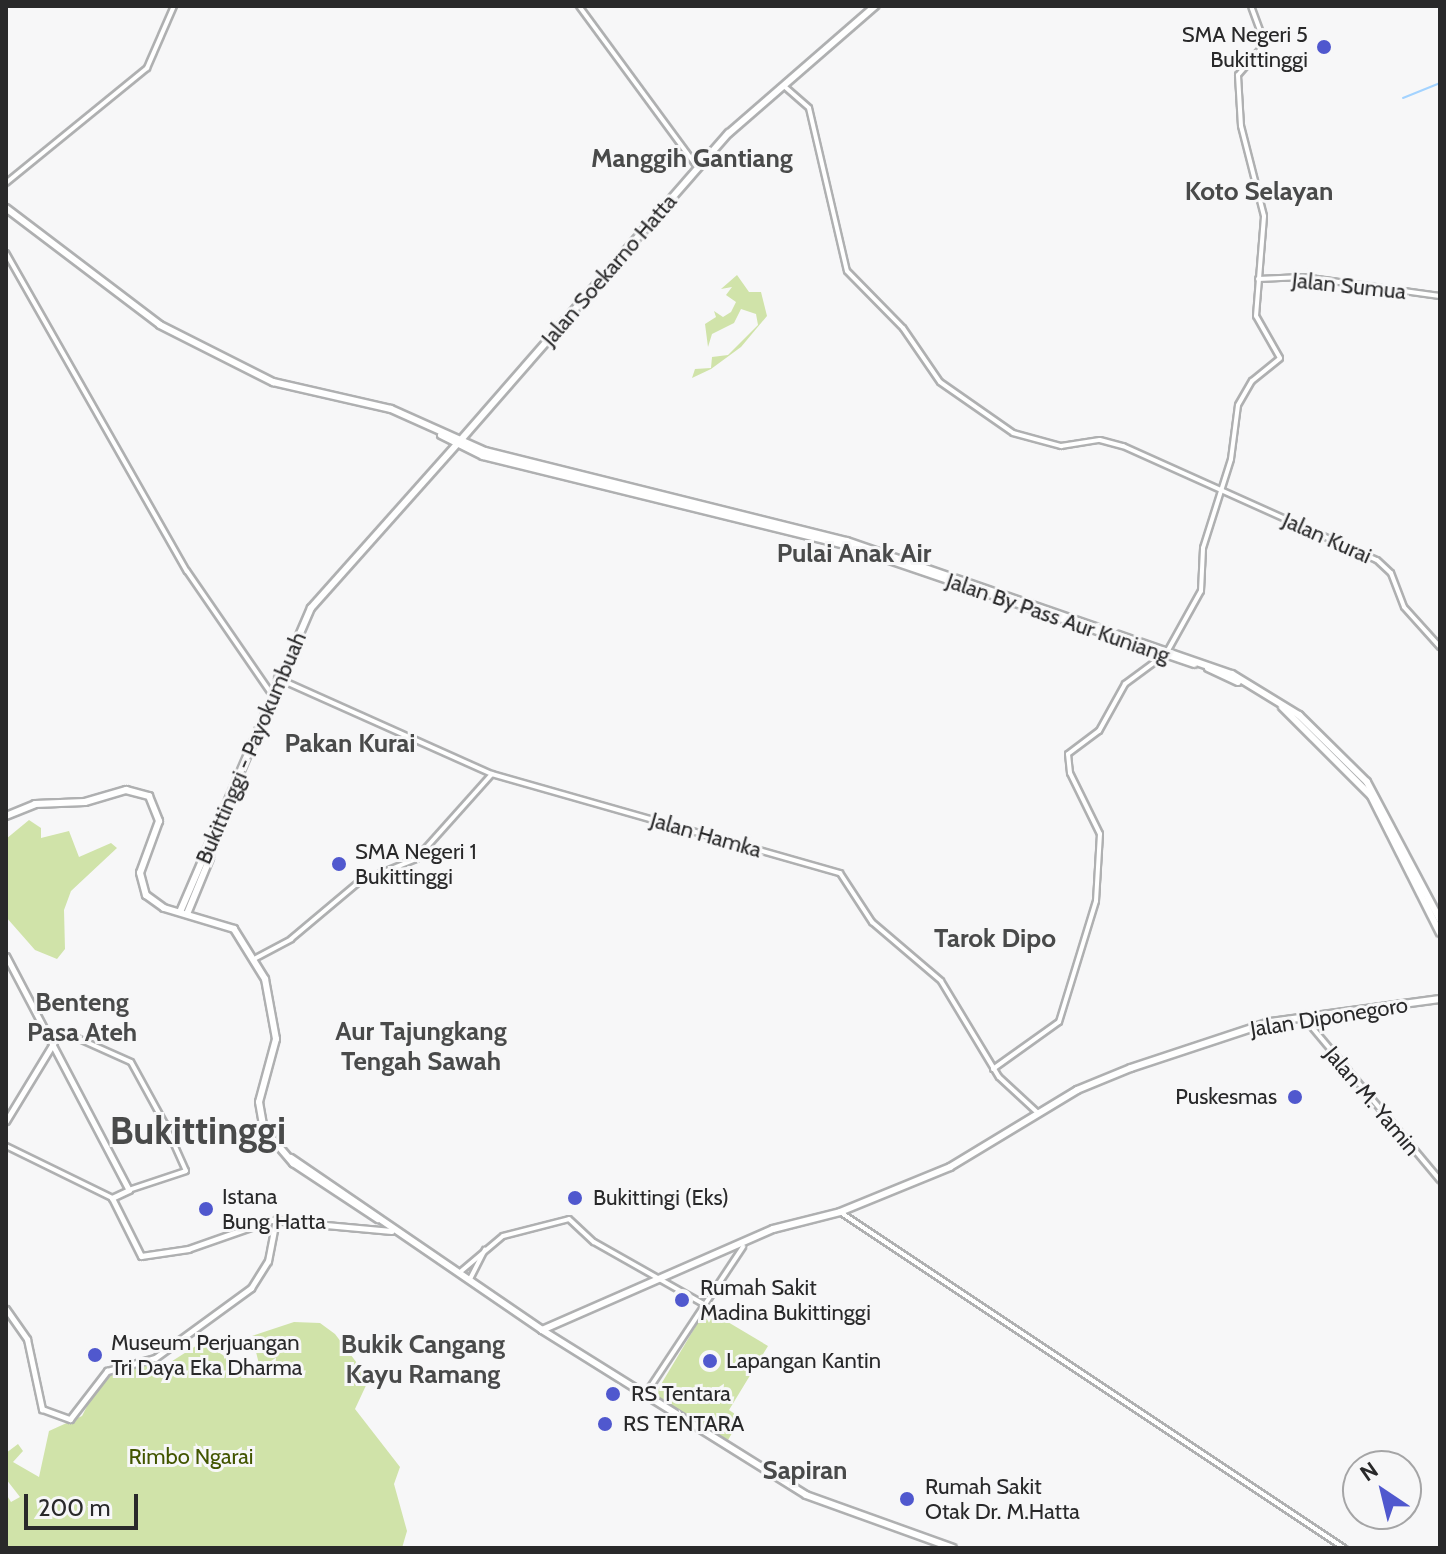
<!DOCTYPE html>
<html>
<head>
<meta charset="utf-8">
<style>
  body { margin:0 }
  #map { position:relative; width:1446px; height:1554px; overflow:hidden; background:#f7f7f8; font-family:Cabin,sans-serif }
  div>[style] { position:absolute }
  [style*='--x'] { left:calc(var(--x)*1px); top:calc(var(--y)*1px); width:calc(var(--w)*1px); rotate:calc(var(--a)*1deg) }
  .green>* { inset:0; background:#d0e3a9 }
  .stream>* { height:2px; margin:-1px; padding:0 1px; transform-origin:1px; border-radius:1px; background:#a3d3ff }
  .roads { filter:drop-shadow(2px 0 #afb0b1) drop-shadow(-2px 0 #afb0b1) drop-shadow(0 2px #afb0b1) drop-shadow(0 -2px #afb0b1) }
  .tertiary>* { height:4px; margin:-2px; padding:0 2px; transform-origin:2px; border-radius:2px; background:#fff }
  .secondary>* { height:5px; margin:-2.5px; padding:0 2.5px; transform-origin:2.5px; border-radius:2.5px; background:#fff }
  .primary>* { height:6px; margin:-3px; padding:0 3px; transform-origin:3px; border-radius:3px; background:#fff }
  .trunk>* { height:6px; margin:-3px; padding:0 3px; transform-origin:3px; border-radius:3px; background:#fff }
  .dots>* { width:22px; height:22px; translate:-50% -50%; box-sizing:border-box; border:4px solid #f7f7f8; border-radius:50% }
  span { translate:-50% -50%; white-space:nowrap; text-align:center; line-height:1.15; -webkit-text-stroke:6px #f7f7f8; paint-order:stroke }
  .poi-label { font-size:22px; color:#29292a }
  .right { translate:-100% -50%; text-align:right }
  .left { translate:0 -50%; text-align:left }
  .street-label { font-size:22px; color:#29292a }
  .park-label { font-size:22px; color:#425500 }
  .quarter-label { font-size:26px; color:#494a4a; font-weight:700 }
  .town-label { font-size:38px; color:#494a4a; font-weight:700 }
  .frame { position:absolute; inset:0; border:8px solid #29292a; pointer-events:none }
  .north { position:absolute; left:1342px; top:1450px; width:80px; height:80px; box-sizing:border-box; background:#f7f7f8; border:2px solid #a5a5a6; border-radius:50%; rotate:325deg; font-size:22px; font-weight:700; line-height:32px; text-align:center; color:#29292a }
  .north::after { content:''; display:block; margin:auto; width:28px; height:36px; background:#5058ce; clip-path:polygon(50% 0,100% 100%,50% 72%,0 100%) }
  .scale { position:absolute; left:24px; top:1494px; width:114px; height:36px; box-sizing:border-box; border:4px solid #29292a; border-top:0; padding-left:10px; font-size:24px; line-height:28px; white-space:nowrap; color:#29292a; -webkit-text-stroke:6px #f7f7f8; paint-order:stroke }
</style>
</head>
<body>
<div id="map">
  <div class="green">
    <i style="clip-path:polygon(737px 275px,749px 292px,761px 292px,767px 316px,741px 347px,711px 369px,692px 378px,695px 369px,711px 368px,712px 357px,728px 355px,758px 325px,756px 314px,741px 309px,734px 323px,712px 334px,708px 347px,705px 324px,716px 317px,714px 311px,723px 317px,731px 312px,736px 302px,726px 295px,732px 287px,721px 289px)"></i>
    <i style="clip-path:polygon(29px 820px,41px 828px,41px 838px,69px 831px,79px 857px,111px 843px,117px 848px,71px 891px,64px 910px,65px 949px,57px 959px,35px 950px,6px 917px,6px 839px)"></i>
    <i style="clip-path:polygon(706px 1309px,768px 1346px,729px 1410px,741px 1418px,728px 1440px,654px 1396px)"></i>
    <i style="clip-path:polygon(294px 1322px,320px 1323px,335px 1334px,369px 1379px,355px 1409px,400px 1467px,394px 1484px,407px 1531px,402px 1548px,6px 1548px,6px 1494px,11px 1502px,20px 1497px,6px 1479px,6px 1453px,18px 1444px,23px 1451px,13px 1462px,39px 1477px,49px 1431px,82px 1416px,104px 1373px,155px 1358px,158px 1367px,166px 1365px,202px 1342px,226px 1357px,227px 1373px,239px 1376px,259px 1364px,252px 1336px)"></i>
  </div>
  <div class="stream">
    <i style="--x:1403;--y:98;--w:40;--a:-22"></i>
  </div>
  <div class="roads">
    <div class="tertiary">
      <i style="--x:579;--y:6;--w:201;--a:53.7"></i>
      <i style="--x:784;--y:86;--w:33;--a:41"></i>
      <i style="--x:809;--y:108;--w:167;--a:76.9"></i>
      <i style="--x:847;--y:271;--w:80;--a:45.5"></i>
      <i style="--x:903;--y:328;--w:65;--a:55.6"></i>
      <i style="--x:940;--y:382;--w:89;--a:34.9"></i>
      <i style="--x:1013;--y:433;--w:50;--a:15.2"></i>
      <i style="--x:1061;--y:446;--w:39;--a:-9"></i>
      <i style="--x:1100;--y:440;--w:24;--a:15"></i>
      <i style="--x:1123;--y:446;--w:278;--a:24.2"></i>
      <i style="--x:1377;--y:560;--w:19;--a:43"></i>
      <i style="--x:1391;--y:573;--w:36;--a:69"></i>
      <i style="--x:1404;--y:607;--w:54;--a:48"></i>
      <i style="--x:6;--y:183;--w:182;--a:-39.2"></i>
      <i style="--x:147;--y:68;--w:68;--a:-66.5"></i>
      <i style="--x:6;--y:253;--w:366;--a:60.4"></i>
      <i style="--x:187;--y:571;--w:148;--a:55.5"></i>
      <i style="--x:1258;--y:279;--w:45;--a:-2.5"></i>
      <i style="--x:1303;--y:277;--w:138;--a:7.9"></i>
      <i style="--x:1167;--y:652;--w:70;--a:-60.9"></i>
      <i style="--x:1201;--y:591;--w:43;--a:-87.3"></i>
      <i style="--x:1203;--y:548;--w:93;--a:-72.5"></i>
      <i style="--x:1231;--y:459;--w:54;--a:-82.6"></i>
      <i style="--x:1238;--y:405;--w:28;--a:-60"></i>
      <i style="--x:1252;--y:381;--w:36;--a:-39"></i>
      <i style="--x:1280;--y:358;--w:48;--a:-119.7"></i>
      <i style="--x:1256;--y:316;--w:100;--a:-85.4"></i>
      <i style="--x:1264;--y:216;--w:93;--a:-104.3"></i>
      <i style="--x:1241;--y:126;--w:51;--a:-93.4"></i>
      <i style="--x:1238;--y:75;--w:41;--a:-48.9"></i>
      <i style="--x:1265;--y:44;--w:40;--a:-110.2"></i>
      <i style="--x:277;--y:678;--w:235;--a:24.1"></i>
      <i style="--x:492;--y:774;--w:362;--a:15.9"></i>
      <i style="--x:840;--y:873;--w:59;--a:56.9"></i>
      <i style="--x:872;--y:922;--w:91;--a:40.5"></i>
      <i style="--x:941;--y:981;--w:112;--a:58.9"></i>
      <i style="--x:999;--y:1077;--w:53;--a:42.7"></i>
      <i style="--x:256;--y:958;--w:40;--a:-28"></i>
      <i style="--x:291;--y:939;--w:89;--a:-40"></i>
      <i style="--x:359;--y:882;--w:61;--a:-22"></i>
      <i style="--x:416;--y:859;--w:114;--a:-48.2"></i>
      <i style="--x:1306;--y:1020;--w:209;--a:50.1"></i>
      <i style="--x:51;--y:1035;--w:24;--a:5"></i>
      <i style="--x:75;--y:1037;--w:61;--a:24.1"></i>
      <i style="--x:131;--y:1062;--w:71;--a:61.3"></i>
      <i style="--x:165;--y:1124;--w:51;--a:65.9"></i>
      <i style="--x:186;--y:1171;--w:60;--a:161.6"></i>
      <i style="--x:993;--y:1069;--w:81;--a:-35.5"></i>
      <i style="--x:1059;--y:1022;--w:127;--a:-73"></i>
      <i style="--x:1096;--y:901;--w:67;--a:-86.6"></i>
      <i style="--x:1100;--y:834;--w:68;--a:-116.2"></i>
      <i style="--x:1070;--y:773;--w:19;--a:-96"></i>
      <i style="--x:1068;--y:754;--w:39;--a:-37"></i>
      <i style="--x:1099;--y:731;--w:54;--a:-61"></i>
      <i style="--x:1125;--y:684;--w:47;--a:-36.4"></i>
      <i style="--x:6;--y:1146;--w:118;--a:26.1"></i>
      <i style="--x:840;--y:1212;--w:606;--a:33.69"></i>
      <i style="--x:459;--y:1273;--w:57;--a:-40.1"></i>
      <i style="--x:503;--y:1236;--w:68;--a:-14.4"></i>
      <i style="--x:569;--y:1219;--w:34;--a:43"></i>
      <i style="--x:594;--y:1242;--w:132;--a:29.5"></i>
      <i style="--x:470;--y:1279;--w:33;--a:-63"></i>
      <i style="--x:645;--y:1395;--w:178;--a:-56.5"></i>
    </div>
    <div class="secondary">
      <i style="--x:6;--y:956;--w:264;--a:62.3"></i>
      <i style="--x:129;--y:1190;--w:19;--a:155"></i>
      <i style="--x:112;--y:1198;--w:65;--a:63.4"></i>
      <i style="--x:141;--y:1256;--w:48;--a:-8.5"></i>
      <i style="--x:188;--y:1249;--w:88;--a:-19.3"></i>
      <i style="--x:271;--y:1220;--w:121;--a:5.2"></i>
      <i style="--x:6;--y:1121;--w:92;--a:-58.7"></i>
      <i style="--x:6;--y:1309;--w:37;--a:55"></i>
      <i style="--x:27;--y:1339;--w:72;--a:77.9"></i>
      <i style="--x:42;--y:1409;--w:30;--a:20"></i>
      <i style="--x:70;--y:1419;--w:61;--a:-52.4"></i>
      <i style="--x:107;--y:1371;--w:50;--a:-15.2"></i>
      <i style="--x:155;--y:1358;--w:119;--a:-36.1"></i>
      <i style="--x:251;--y:1288;--w:32;--a:-58"></i>
      <i style="--x:268;--y:1261;--w:42;--a:-79"></i>
    </div>
    <div class="primary">
      <i style="--x:6;--y:816;--w:31;--a:-22"></i>
      <i style="--x:35;--y:804;--w:50;--a:-2.3"></i>
      <i style="--x:85;--y:802;--w:43;--a:-16.3"></i>
      <i style="--x:126;--y:790;--w:24;--a:15"></i>
      <i style="--x:149;--y:796;--w:27;--a:68"></i>
      <i style="--x:159;--y:821;--w:55;--a:110.1"></i>
      <i style="--x:140;--y:873;--w:23;--a:75"></i>
      <i style="--x:146;--y:895;--w:22;--a:36"></i>
      <i style="--x:164;--y:908;--w:73;--a:16.7"></i>
      <i style="--x:234;--y:929;--w:59;--a:58.2"></i>
      <i style="--x:265;--y:979;--w:61;--a:79.6"></i>
      <i style="--x:276;--y:1039;--w:65;--a:105.1"></i>
      <i style="--x:259;--y:1102;--w:27;--a:80"></i>
      <i style="--x:264;--y:1129;--w:45;--a:49.5"></i>
      <i style="--x:293;--y:1163;--w:102;--a:33.4"></i>
      <i style="--x:180;--y:912;--w:331;--a:-66.7"></i>
      <i style="--x:311;--y:608;--w:218;--a:-48.3"></i>
      <i style="--x:187;--y:914;--w:61;--a:-67.7"></i>
      <i style="--x:291;--y:1158;--w:304;--a:34.4"></i>
    </div>
    <div class="trunk">
      <i style="--x:6;--y:208;--w:193;--a:37.2"></i>
      <i style="--x:160;--y:325;--w:127;--a:26.8"></i>
      <i style="--x:273;--y:382;--w:121;--a:12.9"></i>
      <i style="--x:391;--y:409;--w:103;--a:24.1"></i>
      <i style="--x:485;--y:451;--w:373;--a:14"></i>
      <i style="--x:847;--y:541;--w:407;--a:19.1"></i>
      <i style="--x:1232;--y:674;--w:79;--a:31.5"></i>
      <i style="--x:1299;--y:715;--w:95;--a:44.6"></i>
      <i style="--x:1367;--y:782;--w:156;--a:62.1"></i>
      <i style="--x:441;--y:435;--w:47;--a:26.6"></i>
      <i style="--x:483;--y:456;--w:370;--a:13.8"></i>
      <i style="--x:842;--y:544;--w:372;--a:18.8"></i>
      <i style="--x:459;--y:442;--w:410;--a:-48.9"></i>
      <i style="--x:729;--y:133;--w:194;--a:-41"></i>
      <i style="--x:1208;--y:668;--w:33;--a:25"></i>
      <i style="--x:1282;--y:707;--w:126;--a:45"></i>
      <i style="--x:1371;--y:796;--w:153;--a:63.3"></i>
      <i style="--x:542;--y:1330;--w:252;--a:-23.6"></i>
      <i style="--x:773;--y:1229;--w:69;--a:-14.2"></i>
      <i style="--x:840;--y:1212;--w:119;--a:-22.2"></i>
      <i style="--x:950;--y:1167;--w:149;--a:-31.2"></i>
      <i style="--x:1077;--y:1090;--w:58;--a:-22.2"></i>
      <i style="--x:1131;--y:1068;--w:146;--a:-18.3"></i>
      <i style="--x:1270;--y:1022;--w:172;--a:-7.7"></i>
      <i style="--x:542;--y:1330;--w:311;--a:32"></i>
      <i style="--x:806;--y:1495;--w:156;--a:19.8"></i>
    </div>
  </div>
  <div class="dots">
    <i style="left:1324px;top:47px;background:#5058ce"></i>
    <i style="left:339px;top:864px;background:#5058ce"></i>
    <i style="left:1295px;top:1097px;background:#5058ce"></i>
    <i style="left:575px;top:1198px;background:#5058ce"></i>
    <i style="left:206px;top:1209px;background:#5058ce"></i>
    <i style="left:682px;top:1300px;background:#5058ce"></i>
    <i style="left:95px;top:1355px;background:#5058ce"></i>
    <i style="left:710px;top:1361px;background:#5058ce"></i>
    <i style="left:613px;top:1394px;background:#5058ce"></i>
    <i style="left:605px;top:1424px;background:#5058ce"></i>
    <i style="left:907px;top:1499px;background:#5058ce"></i>
  </div>
  <div class="poi-label">
    <span class="right" style="left:1308px;top:47px">SMA Negeri 5<br>Bukittinggi</span>
    <span class="left" style="left:355px;top:864px">SMA Negeri 1<br>Bukittinggi</span>
    <span class="right" style="left:1277px;top:1097px">Puskesmas</span>
    <span class="left" style="left:222px;top:1209px">Istana<br>Bung Hatta</span>
    <span class="left" style="left:593px;top:1198px">Bukittingi (Eks)</span>
    <span class="left" style="left:700px;top:1300px">Rumah Sakit<br>Madina Bukittinggi</span>
    <span class="left" style="left:111px;top:1355px">Museum Perjuangan<br>Tri Daya Eka Dharma</span>
    <span class="left" style="left:726px;top:1361px">Lapangan Kantin</span>
    <span class="left" style="left:631px;top:1394px">RS Tentara</span>
    <span class="left" style="left:623px;top:1424px">RS TENTARA</span>
    <span class="left" style="left:925px;top:1499px">Rumah Sakit<br>Otak Dr. M.Hatta</span>
  </div>
  <div class="street-label">
    <span style="left:609px;top:270px;rotate:-49deg">Jalan Soekarno Hatta</span>
    <span style="left:1349px;top:286px;rotate:6deg">Jalan Sumua</span>
    <span style="left:1327px;top:538px;rotate:24deg">Jalan Kurai</span>
    <span style="left:1058px;top:618px;rotate:19deg">Jalan By Pass Aur Kuniang</span>
    <span style="left:251px;top:748px;rotate:-67deg">Bukittinggi - Payokumbuah</span>
    <span style="left:706px;top:835px;rotate:16deg">Jalan Hamka</span>
    <span style="left:1329px;top:1017px;rotate:-9deg">Jalan Diponegoro</span>
    <span style="left:1372px;top:1101px;rotate:50deg">Jalan M. Yamin</span>
  </div>
  <div class="park-label">
    <span style="left:191px;top:1457px">Rimbo Ngarai</span>
  </div>
  <div class="quarter-label">
    <span style="left:692px;top:159px">Manggih Gantiang</span>
    <span style="left:1259px;top:192px">Koto Selayan</span>
    <span style="left:854px;top:554px">Pulai Anak Air</span>
    <span style="left:350px;top:744px">Pakan Kurai</span>
    <span style="left:995px;top:939px">Tarok Dipo</span>
    <span style="left:82px;top:1018px">Benteng<br>Pasa Ateh</span>
    <span style="left:421px;top:1047px">Aur Tajungkang<br>Tengah Sawah</span>
    <span style="left:423px;top:1360px">Bukik Cangang<br>Kayu Ramang</span>
    <span style="left:805px;top:1471px">Sapiran</span>
  </div>
  <div class="town-label">
    <span style="left:198px;top:1131px">Bukittinggi</span>
  </div>
  <div class="frame"></div>
  <div class="north">N</div>
  <div class="scale">200 m</div>
</div>
</body>
</html>
